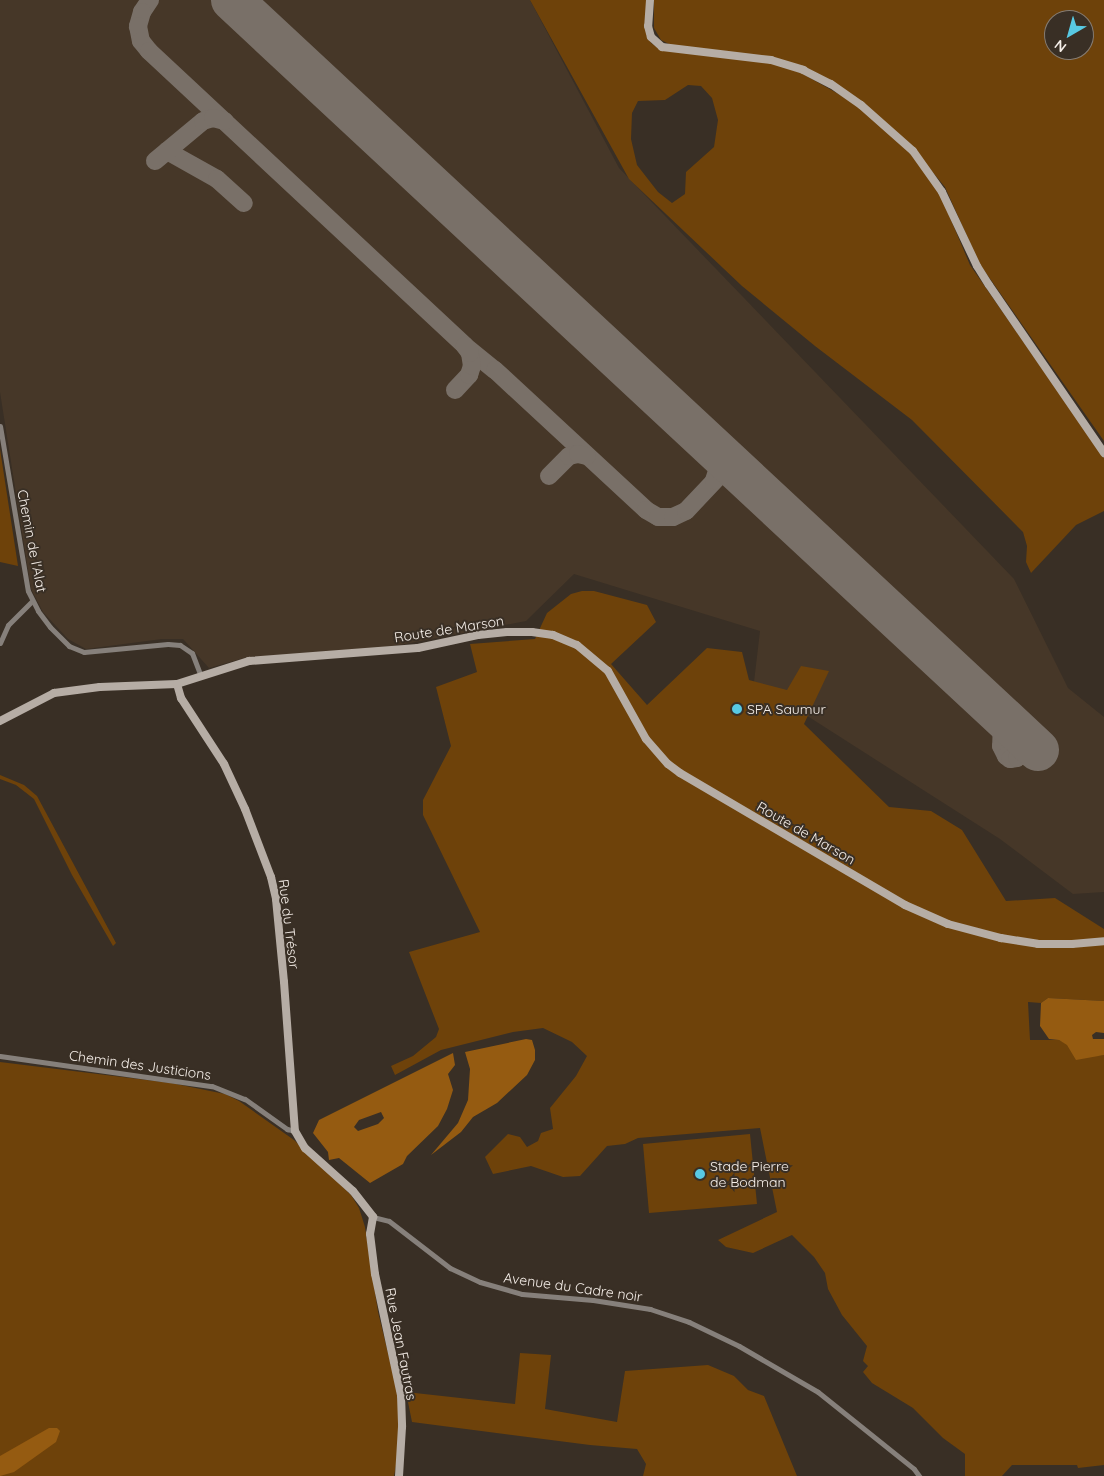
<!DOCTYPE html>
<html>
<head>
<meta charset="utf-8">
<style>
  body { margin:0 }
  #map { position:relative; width:1104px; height:1476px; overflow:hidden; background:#392f25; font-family:Quicksand,sans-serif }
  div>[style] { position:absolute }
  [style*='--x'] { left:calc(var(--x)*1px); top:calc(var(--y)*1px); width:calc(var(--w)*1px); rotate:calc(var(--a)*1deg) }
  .built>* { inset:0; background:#463728 }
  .green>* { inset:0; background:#6e420a }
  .water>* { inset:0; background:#955b11 }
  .taxiway>* { height:18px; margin:-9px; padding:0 9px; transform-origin:9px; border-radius:9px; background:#797068 }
  .runway>* { height:42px; margin:-21px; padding:0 21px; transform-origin:21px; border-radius:21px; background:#797068 }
  .street>* { height:5px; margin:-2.5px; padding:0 2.5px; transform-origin:2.5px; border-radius:2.5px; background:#86807b }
  .secondary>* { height:8px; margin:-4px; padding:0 4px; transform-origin:4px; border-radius:4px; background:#b6ada5 }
  .dots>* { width:14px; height:14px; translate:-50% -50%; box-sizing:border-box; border:2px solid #392f25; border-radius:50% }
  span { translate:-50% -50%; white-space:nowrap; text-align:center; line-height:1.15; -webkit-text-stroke:4px #392f25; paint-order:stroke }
  .street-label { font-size:14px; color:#f6efe9 }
  .poi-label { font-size:14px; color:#f6efe9 }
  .left { translate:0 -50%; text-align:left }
  .north { position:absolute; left:1044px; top:10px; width:50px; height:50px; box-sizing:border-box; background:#392f25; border:1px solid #857c73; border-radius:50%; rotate:218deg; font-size:14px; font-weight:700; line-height:20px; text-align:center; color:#f6efe9 }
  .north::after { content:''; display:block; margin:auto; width:18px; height:22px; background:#58c9e3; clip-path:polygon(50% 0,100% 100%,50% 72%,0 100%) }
</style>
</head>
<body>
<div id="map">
  <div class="built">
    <i style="clip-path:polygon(0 0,530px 0,619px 168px,1014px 579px,1068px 688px,1104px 717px,1104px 892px,1073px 894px,1000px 839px,754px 682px,760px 631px,574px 574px,526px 621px,400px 645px,351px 651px,248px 657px,209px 668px,183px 639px,162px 639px,86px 649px,68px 639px,43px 612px,31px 589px,0 392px)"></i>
  </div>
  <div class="green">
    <i style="clip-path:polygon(evenodd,530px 0,647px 0,646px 11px,651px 43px,661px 50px,770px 62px,801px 73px,860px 106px,910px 153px,940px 194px,970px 265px,1104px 458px,1104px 511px,1076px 525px,1031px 573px,1026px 562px,1027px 546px,1023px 532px,912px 420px,815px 346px,742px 286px,629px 179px,530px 0,688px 85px,701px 86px,712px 98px,718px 120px,714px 147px,686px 172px,685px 194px,672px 203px,658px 192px,637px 165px,631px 139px,632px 113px,638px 101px,665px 100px,688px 85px)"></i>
    <i style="clip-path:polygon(evenodd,654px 0,1104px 0,1104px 441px,979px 263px,945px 187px,906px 140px,802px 67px,673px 46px,661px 40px,654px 28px,654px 0,1054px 20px,1084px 20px,1084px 50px,1054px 50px,1054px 20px)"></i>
    <i style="clip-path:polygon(0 449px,18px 566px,0 562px)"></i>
    <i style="clip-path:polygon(582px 591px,594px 591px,647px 605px,656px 622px,611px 664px,647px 705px,707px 648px,742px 652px,749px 680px,787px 690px,801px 666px,829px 671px,804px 724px,889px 807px,931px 811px,962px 830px,1006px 901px,1055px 898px,1104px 929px,1104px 1001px,1048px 998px,1041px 1003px,1028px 1002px,1030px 1040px,1059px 1040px,1092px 1056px,1104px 1055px,1104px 1465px,1078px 1468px,1077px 1465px,1012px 1465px,1002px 1476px,965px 1476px,965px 1454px,943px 1438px,913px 1408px,872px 1383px,863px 1372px,868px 1366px,863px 1361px,867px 1346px,842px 1315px,828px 1289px,825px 1273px,814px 1257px,792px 1235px,753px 1253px,726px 1247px,718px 1240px,777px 1212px,760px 1128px,638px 1138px,625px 1144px,607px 1146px,580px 1176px,563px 1177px,531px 1166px,493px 1174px,485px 1157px,508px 1134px,520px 1137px,527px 1147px,538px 1141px,541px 1133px,553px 1129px,550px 1108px,576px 1076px,587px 1056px,572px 1042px,543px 1028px,513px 1032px,441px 1050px,395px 1075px,391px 1066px,413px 1056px,436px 1037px,439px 1029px,409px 952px,480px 932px,423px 815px,423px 800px,451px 746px,436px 687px,477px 672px,470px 644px,535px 639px,547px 613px,571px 594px)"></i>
    <i style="clip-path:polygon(0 775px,24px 785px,37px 796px,116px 943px,113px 946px,72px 875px,34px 799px,16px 785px,0 779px)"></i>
    <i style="clip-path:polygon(0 1062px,171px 1083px,225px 1094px,239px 1101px,294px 1140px,351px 1195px,359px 1208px,365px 1227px,378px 1312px,396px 1386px,399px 1410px,398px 1455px,394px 1476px,0 1476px)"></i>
    <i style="clip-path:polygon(750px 1134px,757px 1204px,649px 1213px,643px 1144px)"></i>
    <i style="clip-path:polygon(520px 1353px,551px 1355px,545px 1409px,617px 1422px,625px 1371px,708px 1365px,734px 1376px,748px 1390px,764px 1396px,797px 1476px,643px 1476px,646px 1464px,637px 1449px,590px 1445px,412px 1422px,406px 1392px,515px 1404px)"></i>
  </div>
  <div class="water">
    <i style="clip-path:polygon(1048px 998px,1104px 1001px,1104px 1033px,1096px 1032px,1092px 1035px,1093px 1039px,1104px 1039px,1104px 1055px,1076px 1060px,1067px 1045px,1059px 1040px,1049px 1039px,1040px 1026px,1041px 1003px)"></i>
    <i style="clip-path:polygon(526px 1039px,532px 1040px,535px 1050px,535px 1060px,527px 1075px,497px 1103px,473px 1117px,461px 1132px,431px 1155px,458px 1123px,468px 1100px,470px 1069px,465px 1052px)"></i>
    <i style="clip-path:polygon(evenodd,453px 1053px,455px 1065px,448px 1074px,453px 1090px,447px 1109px,438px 1126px,407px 1156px,403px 1164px,370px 1183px,339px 1158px,329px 1160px,328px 1152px,313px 1133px,319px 1120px,453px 1053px,381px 1112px,384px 1118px,378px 1124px,358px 1131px,354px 1127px,359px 1120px,381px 1112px)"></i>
    <i style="clip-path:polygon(49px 1428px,57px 1428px,60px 1431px,56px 1442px,14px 1472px,0 1476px,0 1456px)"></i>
  </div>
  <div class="taxiway">
    <i style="--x:150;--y:0;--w:14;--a:124"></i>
    <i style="--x:142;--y:12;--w:15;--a:106"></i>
    <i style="--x:138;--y:26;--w:15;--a:79"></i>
    <i style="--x:141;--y:41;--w:13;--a:51"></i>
    <i style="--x:149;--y:51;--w:432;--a:43"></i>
    <i style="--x:465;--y:346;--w:38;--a:39"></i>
    <i style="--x:495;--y:370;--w:206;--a:42.8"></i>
    <i style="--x:646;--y:510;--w:14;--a:30"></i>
    <i style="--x:658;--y:517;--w:15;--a:0"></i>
    <i style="--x:673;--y:517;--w:14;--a:-25"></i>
    <i style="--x:686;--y:511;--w:48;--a:-46.7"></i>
    <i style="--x:719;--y:476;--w:13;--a:-9"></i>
    <i style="--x:732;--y:474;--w:14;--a:17"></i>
    <i style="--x:167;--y:151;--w:57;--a:29.2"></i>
    <i style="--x:217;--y:179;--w:36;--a:42"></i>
    <i style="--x:155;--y:161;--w:62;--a:-39.8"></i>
    <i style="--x:203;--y:121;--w:10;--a:-17"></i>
    <i style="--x:213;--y:118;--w:12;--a:14"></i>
    <i style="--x:455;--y:390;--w:21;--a:-47"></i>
    <i style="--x:469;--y:375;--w:9;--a:-72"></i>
    <i style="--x:472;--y:366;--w:13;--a:-99"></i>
    <i style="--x:470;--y:353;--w:9;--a:-126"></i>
    <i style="--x:712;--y:448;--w:18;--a:68"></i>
    <i style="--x:719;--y:465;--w:16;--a:108"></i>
    <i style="--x:549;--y:476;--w:28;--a:-45"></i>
    <i style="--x:569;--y:456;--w:9;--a:-13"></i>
    <i style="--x:578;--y:454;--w:9;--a:13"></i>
    <i style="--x:990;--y:706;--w:19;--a:51"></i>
    <i style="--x:1002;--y:721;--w:25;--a:92"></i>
    <i style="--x:1001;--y:746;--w:11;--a:63"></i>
    <i style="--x:1006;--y:756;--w:5;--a:37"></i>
    <i style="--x:1010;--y:759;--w:7;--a:-8"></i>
    <i style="--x:1017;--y:758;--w:21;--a:-43"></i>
  </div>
  <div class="runway">
    <i style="--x:232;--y:0;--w:1101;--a:42.94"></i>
  </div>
  <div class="street">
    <i style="--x:0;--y:426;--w:167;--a:80.4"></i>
    <i style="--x:28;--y:591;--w:22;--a:63"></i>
    <i style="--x:38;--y:611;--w:20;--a:53"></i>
    <i style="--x:50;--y:627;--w:27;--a:45"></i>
    <i style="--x:69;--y:646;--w:16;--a:22"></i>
    <i style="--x:84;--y:652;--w:84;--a:-5.4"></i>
    <i style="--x:168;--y:644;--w:12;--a:5"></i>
    <i style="--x:180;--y:645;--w:14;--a:34"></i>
    <i style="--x:192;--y:653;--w:25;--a:69"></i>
    <i style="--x:0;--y:643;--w:20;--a:-66"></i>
    <i style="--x:8;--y:625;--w:34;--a:-45"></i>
    <i style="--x:0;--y:1056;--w:214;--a:8.1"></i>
    <i style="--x:212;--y:1086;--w:35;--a:22"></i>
    <i style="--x:245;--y:1099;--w:52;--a:35.5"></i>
    <i style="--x:287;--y:1129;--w:8;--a:14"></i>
    <i style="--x:373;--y:1217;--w:16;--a:14"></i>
    <i style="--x:389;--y:1221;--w:77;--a:37.6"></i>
    <i style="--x:450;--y:1268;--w:33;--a:25"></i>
    <i style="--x:480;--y:1282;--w:44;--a:15.9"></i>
    <i style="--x:522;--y:1294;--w:71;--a:4.8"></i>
    <i style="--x:593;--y:1300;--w:58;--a:9"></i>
    <i style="--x:650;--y:1309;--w:41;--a:18.4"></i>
    <i style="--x:689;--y:1322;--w:55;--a:25.6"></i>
    <i style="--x:739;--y:1346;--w:91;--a:30.2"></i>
    <i style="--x:818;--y:1392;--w:123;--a:38.7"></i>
    <i style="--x:914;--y:1469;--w:9;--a:54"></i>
  </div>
  <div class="secondary">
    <i style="--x:650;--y:0;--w:26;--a:94"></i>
    <i style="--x:648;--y:26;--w:11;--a:75"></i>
    <i style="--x:651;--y:37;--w:15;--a:42"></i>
    <i style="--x:662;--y:47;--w:110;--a:6.8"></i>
    <i style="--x:771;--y:60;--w:34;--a:17"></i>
    <i style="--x:803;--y:70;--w:31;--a:27"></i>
    <i style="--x:831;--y:84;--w:37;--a:35"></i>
    <i style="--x:861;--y:105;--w:69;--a:41.5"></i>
    <i style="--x:913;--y:151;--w:50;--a:54.7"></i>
    <i style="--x:942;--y:192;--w:82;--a:64.7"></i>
    <i style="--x:977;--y:266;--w:22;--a:58"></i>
    <i style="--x:989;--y:285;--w:204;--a:55.6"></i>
    <i style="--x:177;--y:684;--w:15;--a:74"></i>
    <i style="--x:181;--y:698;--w:79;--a:56.9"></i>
    <i style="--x:224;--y:764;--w:50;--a:65"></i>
    <i style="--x:245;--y:809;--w:73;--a:69.1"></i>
    <i style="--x:271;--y:877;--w:23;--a:77"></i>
    <i style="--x:276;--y:899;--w:83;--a:84.5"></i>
    <i style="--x:284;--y:982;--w:149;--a:85.8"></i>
    <i style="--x:295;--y:1131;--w:20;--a:60"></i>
    <i style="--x:305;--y:1148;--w:64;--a:41.9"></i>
    <i style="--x:353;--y:1191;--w:33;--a:52"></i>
    <i style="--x:373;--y:1217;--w:17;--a:100"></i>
    <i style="--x:370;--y:1234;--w:40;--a:82.9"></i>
    <i style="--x:375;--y:1274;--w:124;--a:77.9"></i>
    <i style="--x:401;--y:1395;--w:32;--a:88"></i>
    <i style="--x:402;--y:1427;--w:49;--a:93.5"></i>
    <i style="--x:0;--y:721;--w:61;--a:-27.4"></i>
    <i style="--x:54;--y:693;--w:46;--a:-7.4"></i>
    <i style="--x:100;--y:687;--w:77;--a:-2.2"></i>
    <i style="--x:177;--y:684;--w:76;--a:-17.7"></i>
    <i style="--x:249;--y:661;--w:169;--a:-4.4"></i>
    <i style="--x:418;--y:648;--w:61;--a:-12.2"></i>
    <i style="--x:478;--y:635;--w:29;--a:-6"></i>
    <i style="--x:507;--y:632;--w:25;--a:0"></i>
    <i style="--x:532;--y:632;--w:21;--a:8"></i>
    <i style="--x:553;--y:635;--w:26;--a:23"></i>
    <i style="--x:577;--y:645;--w:40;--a:40"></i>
    <i style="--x:608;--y:671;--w:78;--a:60.8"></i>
    <i style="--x:646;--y:739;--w:33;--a:49"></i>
    <i style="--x:668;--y:764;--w:15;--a:37"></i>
    <i style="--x:680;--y:773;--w:261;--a:30.4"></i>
    <i style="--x:905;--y:905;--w:47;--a:23.8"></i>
    <i style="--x:948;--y:924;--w:55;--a:14.8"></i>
    <i style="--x:1001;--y:938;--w:37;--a:9"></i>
    <i style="--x:1038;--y:944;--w:34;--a:0"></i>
    <i style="--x:1072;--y:944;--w:32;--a:-5"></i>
  </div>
  <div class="dots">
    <i style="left:737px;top:709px;background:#58c9e3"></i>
    <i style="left:700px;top:1174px;background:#58c9e3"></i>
  </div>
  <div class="street-label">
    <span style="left:32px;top:541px;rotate:79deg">Chemin de l'Alat</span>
    <span style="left:449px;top:629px;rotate:-9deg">Route de Marson</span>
    <span style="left:806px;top:833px;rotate:30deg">Route de Marson</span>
    <span style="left:289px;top:924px;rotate:83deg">Rue du Trésor</span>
    <span style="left:140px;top:1065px;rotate:8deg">Chemin des Justicions</span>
    <span style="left:573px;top:1287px;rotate:8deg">Avenue du Cadre noir</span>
    <span style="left:401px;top:1344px;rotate:79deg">Rue Jean Fautras</span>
  </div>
  <div class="poi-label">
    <span class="left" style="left:747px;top:709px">SPA Saumur</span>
    <span class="left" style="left:710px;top:1174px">Stade Pierre<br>de Bodman</span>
  </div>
  <div class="north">N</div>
</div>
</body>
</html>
